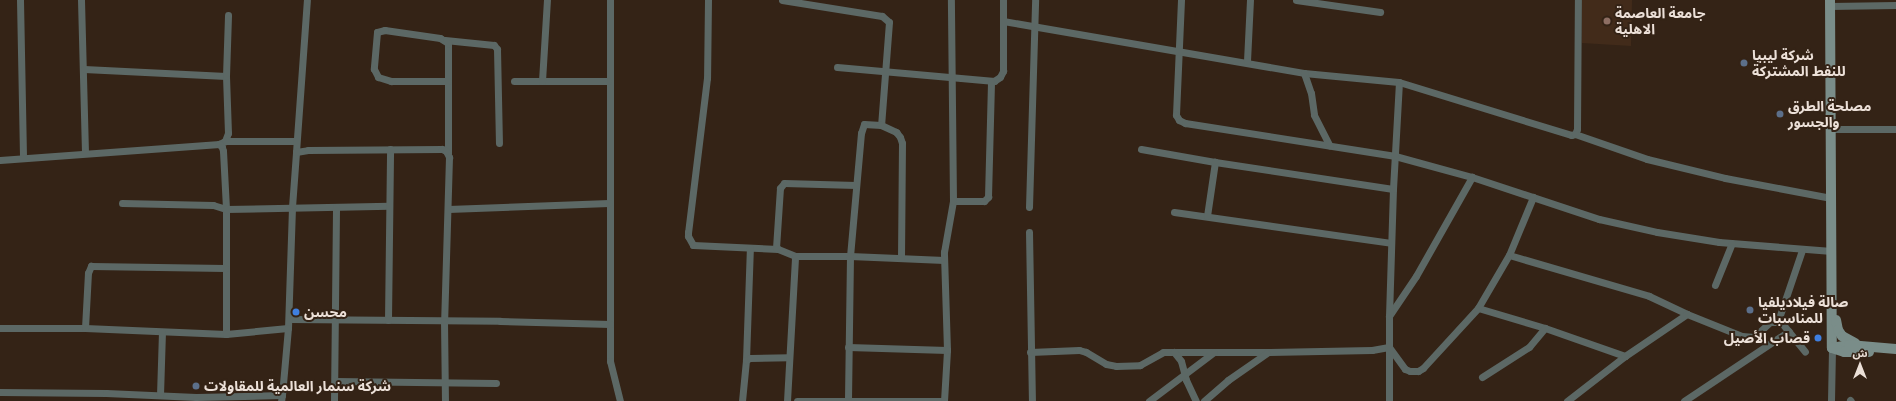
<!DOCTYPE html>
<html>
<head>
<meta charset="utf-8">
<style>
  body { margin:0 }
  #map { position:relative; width:1896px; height:401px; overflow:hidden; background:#342316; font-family:"DM Sans","Noto Sans Arabic",sans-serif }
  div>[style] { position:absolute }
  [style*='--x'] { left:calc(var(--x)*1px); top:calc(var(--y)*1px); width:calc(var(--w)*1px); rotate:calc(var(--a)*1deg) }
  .built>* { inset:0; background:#422b1a }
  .street>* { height:7px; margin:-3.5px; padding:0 3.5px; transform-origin:3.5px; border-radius:3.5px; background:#5c6865 }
  .secondary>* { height:10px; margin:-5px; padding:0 5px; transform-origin:5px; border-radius:5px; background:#7a8d89 }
  .dots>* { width:11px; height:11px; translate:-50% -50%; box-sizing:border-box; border:2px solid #342316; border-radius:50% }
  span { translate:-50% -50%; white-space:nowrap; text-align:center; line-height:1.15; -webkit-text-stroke:4px #342316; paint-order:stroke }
  .poi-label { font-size:14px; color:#ece0d8; font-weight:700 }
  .left { translate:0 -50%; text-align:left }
  .right { translate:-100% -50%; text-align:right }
  .north { position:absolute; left:1840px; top:345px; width:40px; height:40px; -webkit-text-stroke:3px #342316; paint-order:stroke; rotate:0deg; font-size:11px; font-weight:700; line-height:16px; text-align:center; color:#ece0d8 }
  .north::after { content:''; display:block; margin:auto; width:14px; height:18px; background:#ece0d8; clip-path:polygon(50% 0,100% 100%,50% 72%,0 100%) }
</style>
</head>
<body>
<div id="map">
  <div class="built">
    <i style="clip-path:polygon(1582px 0,1632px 0,1631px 46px,1582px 43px)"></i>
  </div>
  <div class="street">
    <i style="--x:20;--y:0;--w:158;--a:88.9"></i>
    <i style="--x:81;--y:0;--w:153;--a:88.5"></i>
    <i style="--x:610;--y:0;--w:361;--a:90"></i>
    <i style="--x:610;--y:361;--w:41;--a:76"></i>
    <i style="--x:708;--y:0;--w:78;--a:90.7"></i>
    <i style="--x:707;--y:78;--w:155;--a:97"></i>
    <i style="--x:688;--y:232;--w:4;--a:90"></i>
    <i style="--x:688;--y:236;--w:10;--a:61"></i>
    <i style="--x:693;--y:245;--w:85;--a:2.7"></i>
    <i style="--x:778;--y:249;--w:18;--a:22"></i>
    <i style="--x:795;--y:256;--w:55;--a:0"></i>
    <i style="--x:850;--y:256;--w:94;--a:2.4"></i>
    <i style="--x:782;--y:0;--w:101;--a:9.1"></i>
    <i style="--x:882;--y:16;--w:9;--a:41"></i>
    <i style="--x:889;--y:22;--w:103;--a:94.4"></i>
    <i style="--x:881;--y:125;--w:17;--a:-177"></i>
    <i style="--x:864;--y:124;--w:9;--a:108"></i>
    <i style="--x:861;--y:133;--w:123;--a:95.1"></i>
    <i style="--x:850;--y:256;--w:145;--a:90.8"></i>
    <i style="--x:1181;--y:0;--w:115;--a:92.5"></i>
    <i style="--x:1176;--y:115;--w:6;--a:59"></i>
    <i style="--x:1179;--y:120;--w:7;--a:27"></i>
    <i style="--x:1185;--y:123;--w:213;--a:8.9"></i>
    <i style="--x:1395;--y:156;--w:80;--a:15.3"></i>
    <i style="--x:1472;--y:177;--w:134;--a:18.3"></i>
    <i style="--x:1599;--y:219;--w:59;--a:12.6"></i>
    <i style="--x:1657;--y:232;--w:63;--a:9.2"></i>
    <i style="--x:1719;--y:242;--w:113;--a:4.6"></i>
    <i style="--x:1296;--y:0;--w:85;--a:8.1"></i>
    <i style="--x:1830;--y:6;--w:66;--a:-0.9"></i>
    <i style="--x:1003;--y:21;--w:305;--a:9.8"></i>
    <i style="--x:1304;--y:73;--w:95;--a:5.4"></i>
    <i style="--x:1399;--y:82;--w:180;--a:17.1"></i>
    <i style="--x:1571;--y:135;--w:4;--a:-14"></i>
    <i style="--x:1575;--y:134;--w:5;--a:-68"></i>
    <i style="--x:1577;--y:129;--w:129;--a:-89.6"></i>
    <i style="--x:445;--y:40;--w:49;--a:5.8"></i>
    <i style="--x:494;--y:45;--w:5;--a:53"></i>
    <i style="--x:497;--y:49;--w:94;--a:88.8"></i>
    <i style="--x:1247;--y:61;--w:61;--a:-87.2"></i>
    <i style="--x:837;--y:67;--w:158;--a:5.1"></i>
    <i style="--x:994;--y:81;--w:7;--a:-34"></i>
    <i style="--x:1000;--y:77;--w:7;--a:-63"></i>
    <i style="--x:1003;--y:71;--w:71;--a:-90"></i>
    <i style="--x:84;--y:69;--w:142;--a:2.8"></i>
    <i style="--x:226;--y:76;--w:57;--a:88"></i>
    <i style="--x:228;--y:133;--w:9;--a:111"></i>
    <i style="--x:225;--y:141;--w:7;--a:153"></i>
    <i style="--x:1304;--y:73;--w:21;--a:71"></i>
    <i style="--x:1311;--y:93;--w:22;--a:82"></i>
    <i style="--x:1314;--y:115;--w:34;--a:63"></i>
    <i style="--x:226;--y:76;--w:61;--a:-88.1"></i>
    <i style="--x:514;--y:81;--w:94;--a:0"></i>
    <i style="--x:542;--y:81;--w:81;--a:-86.5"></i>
    <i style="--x:881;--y:125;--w:17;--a:25"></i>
    <i style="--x:896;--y:132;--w:6;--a:51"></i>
    <i style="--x:900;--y:137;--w:6;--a:72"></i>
    <i style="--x:902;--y:143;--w:115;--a:90.5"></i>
    <i style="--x:1830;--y:129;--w:66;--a:0"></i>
    <i style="--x:1575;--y:134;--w:76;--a:19.1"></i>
    <i style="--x:1647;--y:159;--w:80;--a:13.7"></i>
    <i style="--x:1725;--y:178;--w:108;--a:10.7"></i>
    <i style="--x:225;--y:141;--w:71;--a:0"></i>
    <i style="--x:1141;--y:149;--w:75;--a:10"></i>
    <i style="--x:1215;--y:162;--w:180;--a:8.6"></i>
    <i style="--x:296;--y:152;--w:152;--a:-85.9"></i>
    <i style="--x:448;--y:153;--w:110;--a:-90"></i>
    <i style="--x:448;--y:43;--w:9;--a:-148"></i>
    <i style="--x:440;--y:38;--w:56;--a:-171.7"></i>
    <i style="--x:385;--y:30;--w:8;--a:166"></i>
    <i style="--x:377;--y:32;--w:37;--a:95"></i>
    <i style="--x:374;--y:69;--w:9;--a:63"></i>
    <i style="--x:378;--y:77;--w:14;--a:17"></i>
    <i style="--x:391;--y:81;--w:57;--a:0"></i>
    <i style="--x:0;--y:160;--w:220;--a:-4.2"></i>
    <i style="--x:219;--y:144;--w:4;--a:45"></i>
    <i style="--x:222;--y:147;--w:4;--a:76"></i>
    <i style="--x:223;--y:151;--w:58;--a:87"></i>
    <i style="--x:226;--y:209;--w:125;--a:90"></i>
    <i style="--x:953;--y:201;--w:31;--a:0"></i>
    <i style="--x:984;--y:201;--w:6;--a:-45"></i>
    <i style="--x:988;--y:197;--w:115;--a:-88.5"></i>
    <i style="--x:122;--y:203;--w:91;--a:1.3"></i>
    <i style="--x:213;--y:205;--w:14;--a:17"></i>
    <i style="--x:226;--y:209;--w:163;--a:-1.1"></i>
    <i style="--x:1029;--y:207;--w:207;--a:-88.3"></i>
    <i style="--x:448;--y:209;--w:161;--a:-2.1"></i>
    <i style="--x:1174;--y:212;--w:219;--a:8.1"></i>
    <i style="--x:1207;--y:216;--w:55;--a:-81.6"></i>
    <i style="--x:1029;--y:232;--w:169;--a:89"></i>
    <i style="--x:776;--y:248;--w:60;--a:-86.2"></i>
    <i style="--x:780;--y:188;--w:6;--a:-51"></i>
    <i style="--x:784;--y:183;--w:72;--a:1.6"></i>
    <i style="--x:1509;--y:255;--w:146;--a:16.3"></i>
    <i style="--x:1649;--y:296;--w:42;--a:25.3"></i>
    <i style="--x:1687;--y:314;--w:59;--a:21.8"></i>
    <i style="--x:1742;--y:336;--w:12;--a:5"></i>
    <i style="--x:1754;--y:337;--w:22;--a:-43"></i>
    <i style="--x:1770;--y:322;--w:11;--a:0"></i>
    <i style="--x:1781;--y:322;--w:38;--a:51"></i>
    <i style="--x:1715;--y:285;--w:45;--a:-68"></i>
    <i style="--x:1478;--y:308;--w:70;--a:16.6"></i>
    <i style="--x:1545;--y:328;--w:85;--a:19.3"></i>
    <i style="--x:1389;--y:316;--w:48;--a:-56"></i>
    <i style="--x:1416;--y:276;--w:114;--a:-60.5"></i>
    <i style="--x:289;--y:319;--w:211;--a:0.5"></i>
    <i style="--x:500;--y:321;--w:110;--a:1.6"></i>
    <i style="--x:388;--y:320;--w:171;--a:-89.3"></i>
    <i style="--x:1778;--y:321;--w:75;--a:-71.3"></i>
    <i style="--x:0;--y:328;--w:85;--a:0"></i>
    <i style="--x:85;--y:328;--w:141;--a:2.4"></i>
    <i style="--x:226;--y:334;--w:62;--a:-5.5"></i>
    <i style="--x:288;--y:328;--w:121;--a:-88.1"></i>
    <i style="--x:292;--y:207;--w:55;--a:-85.8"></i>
    <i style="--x:296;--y:152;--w:12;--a:-9"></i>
    <i style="--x:308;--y:150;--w:134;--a:-0.4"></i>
    <i style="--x:442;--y:149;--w:4;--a:27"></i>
    <i style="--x:446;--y:151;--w:7;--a:63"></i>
    <i style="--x:449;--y:157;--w:164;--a:91.7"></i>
    <i style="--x:444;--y:321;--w:80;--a:89.3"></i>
    <i style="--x:85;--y:328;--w:55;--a:-86.9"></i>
    <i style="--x:88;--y:273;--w:8;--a:-67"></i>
    <i style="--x:91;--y:266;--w:134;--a:0.9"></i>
    <i style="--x:848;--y:347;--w:99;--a:1.7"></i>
    <i style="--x:1030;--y:352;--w:49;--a:-2.3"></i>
    <i style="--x:1079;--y:350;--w:7;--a:16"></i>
    <i style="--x:1086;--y:352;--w:23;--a:31"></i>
    <i style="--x:1106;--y:364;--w:10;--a:11"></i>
    <i style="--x:1116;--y:366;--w:24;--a:-2"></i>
    <i style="--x:1140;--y:365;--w:26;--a:-29"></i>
    <i style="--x:1163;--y:352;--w:104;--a:0"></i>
    <i style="--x:1267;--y:352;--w:105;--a:-1.1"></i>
    <i style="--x:1372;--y:350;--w:17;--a:-10"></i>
    <i style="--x:1389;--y:347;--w:27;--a:54"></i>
    <i style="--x:1405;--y:369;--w:5;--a:22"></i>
    <i style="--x:1410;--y:371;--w:8;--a:0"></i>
    <i style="--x:1418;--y:371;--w:6;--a:-31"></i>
    <i style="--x:1423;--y:368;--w:81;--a:-47.5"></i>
    <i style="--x:1478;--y:308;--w:61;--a:-59.7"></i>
    <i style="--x:1509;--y:255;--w:63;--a:-67.5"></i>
    <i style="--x:1174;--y:352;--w:11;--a:52"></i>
    <i style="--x:1181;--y:361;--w:20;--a:75"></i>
    <i style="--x:1186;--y:380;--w:23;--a:65"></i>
    <i style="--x:746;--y:360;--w:112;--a:-88"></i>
    <i style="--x:1482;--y:377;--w:56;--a:-32.6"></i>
    <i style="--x:1529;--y:347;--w:25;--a:-50"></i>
    <i style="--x:335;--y:381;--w:161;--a:0.7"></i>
    <i style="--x:0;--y:392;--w:106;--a:0.5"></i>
    <i style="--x:106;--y:393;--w:90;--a:2.5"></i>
    <i style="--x:196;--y:397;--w:86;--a:-1.3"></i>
    <i style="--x:282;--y:395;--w:6;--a:99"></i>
    <i style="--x:160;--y:395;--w:63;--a:-88.2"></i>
    <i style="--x:282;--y:395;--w:67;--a:-84.9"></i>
    <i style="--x:1850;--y:400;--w:1;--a:45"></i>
    <i style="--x:334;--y:401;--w:194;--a:-89.4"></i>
    <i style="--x:742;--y:401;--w:41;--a:-84.4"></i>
    <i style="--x:746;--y:360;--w:4;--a:-27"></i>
    <i style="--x:750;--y:358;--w:39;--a:-1"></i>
    <i style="--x:787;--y:401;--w:145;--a:-86.8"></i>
    <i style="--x:797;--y:401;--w:147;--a:0"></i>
    <i style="--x:944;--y:401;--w:51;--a:-86.6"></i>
    <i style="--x:947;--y:350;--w:98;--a:-91.8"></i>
    <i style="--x:944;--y:252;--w:52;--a:-80"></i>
    <i style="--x:953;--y:201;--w:201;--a:-90.6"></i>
    <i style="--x:1149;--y:401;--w:81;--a:-37"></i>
    <i style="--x:1204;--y:401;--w:32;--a:-41"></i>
    <i style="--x:1228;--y:380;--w:47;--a:-34.7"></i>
    <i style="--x:1389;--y:401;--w:85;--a:-90"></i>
    <i style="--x:1389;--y:316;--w:127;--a:-88.2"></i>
    <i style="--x:1393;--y:189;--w:107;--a:-86.8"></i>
    <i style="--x:1567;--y:401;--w:73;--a:-37.8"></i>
    <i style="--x:1625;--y:356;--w:75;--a:-34.1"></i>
    <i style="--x:1684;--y:401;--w:126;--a:-33.7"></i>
    <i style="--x:1831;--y:401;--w:53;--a:-88.9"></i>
  </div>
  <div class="secondary">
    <i style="--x:1830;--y:0;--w:348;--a:89.7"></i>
    <i style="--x:1836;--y:320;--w:10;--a:79"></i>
    <i style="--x:1838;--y:330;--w:7;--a:56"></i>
    <i style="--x:1842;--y:336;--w:15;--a:28"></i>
    <i style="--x:1832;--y:348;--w:17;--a:-10"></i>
    <i style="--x:1849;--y:345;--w:47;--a:4.9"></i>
    <i style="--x:1832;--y:348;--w:13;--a:18"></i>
    <i style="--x:1844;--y:352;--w:25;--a:0"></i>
  </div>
  <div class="dots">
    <i style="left:1607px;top:21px;background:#8d6e63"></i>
    <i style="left:1744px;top:63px;background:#5c6f8a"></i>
    <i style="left:1780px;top:114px;background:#5c6f8a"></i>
    <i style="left:1750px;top:310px;background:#5c6f8a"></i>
    <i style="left:296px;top:312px;background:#3f7fe0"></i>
    <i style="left:1818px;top:338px;background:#3f7fe0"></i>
    <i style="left:196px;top:386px;background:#5c6f8a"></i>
  </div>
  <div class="poi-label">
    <span class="left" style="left:1615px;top:21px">جامعة العاصمة<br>الاهلية</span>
    <span class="left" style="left:1752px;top:63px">شركة ليبيا<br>للنفط المشتركة</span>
    <span class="left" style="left:1788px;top:114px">مصلحة الطرق<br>والجسور</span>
    <span class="left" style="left:1758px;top:310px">صالة فيلاديلفيا<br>للمناسبات</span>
    <span class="left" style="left:304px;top:312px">محسن</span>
    <span class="right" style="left:1810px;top:338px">قصاب الأصيل</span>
    <span class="left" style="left:204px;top:386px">شركة سنمار العالمية للمقاولات</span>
  </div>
  <div class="north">ش</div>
</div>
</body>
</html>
